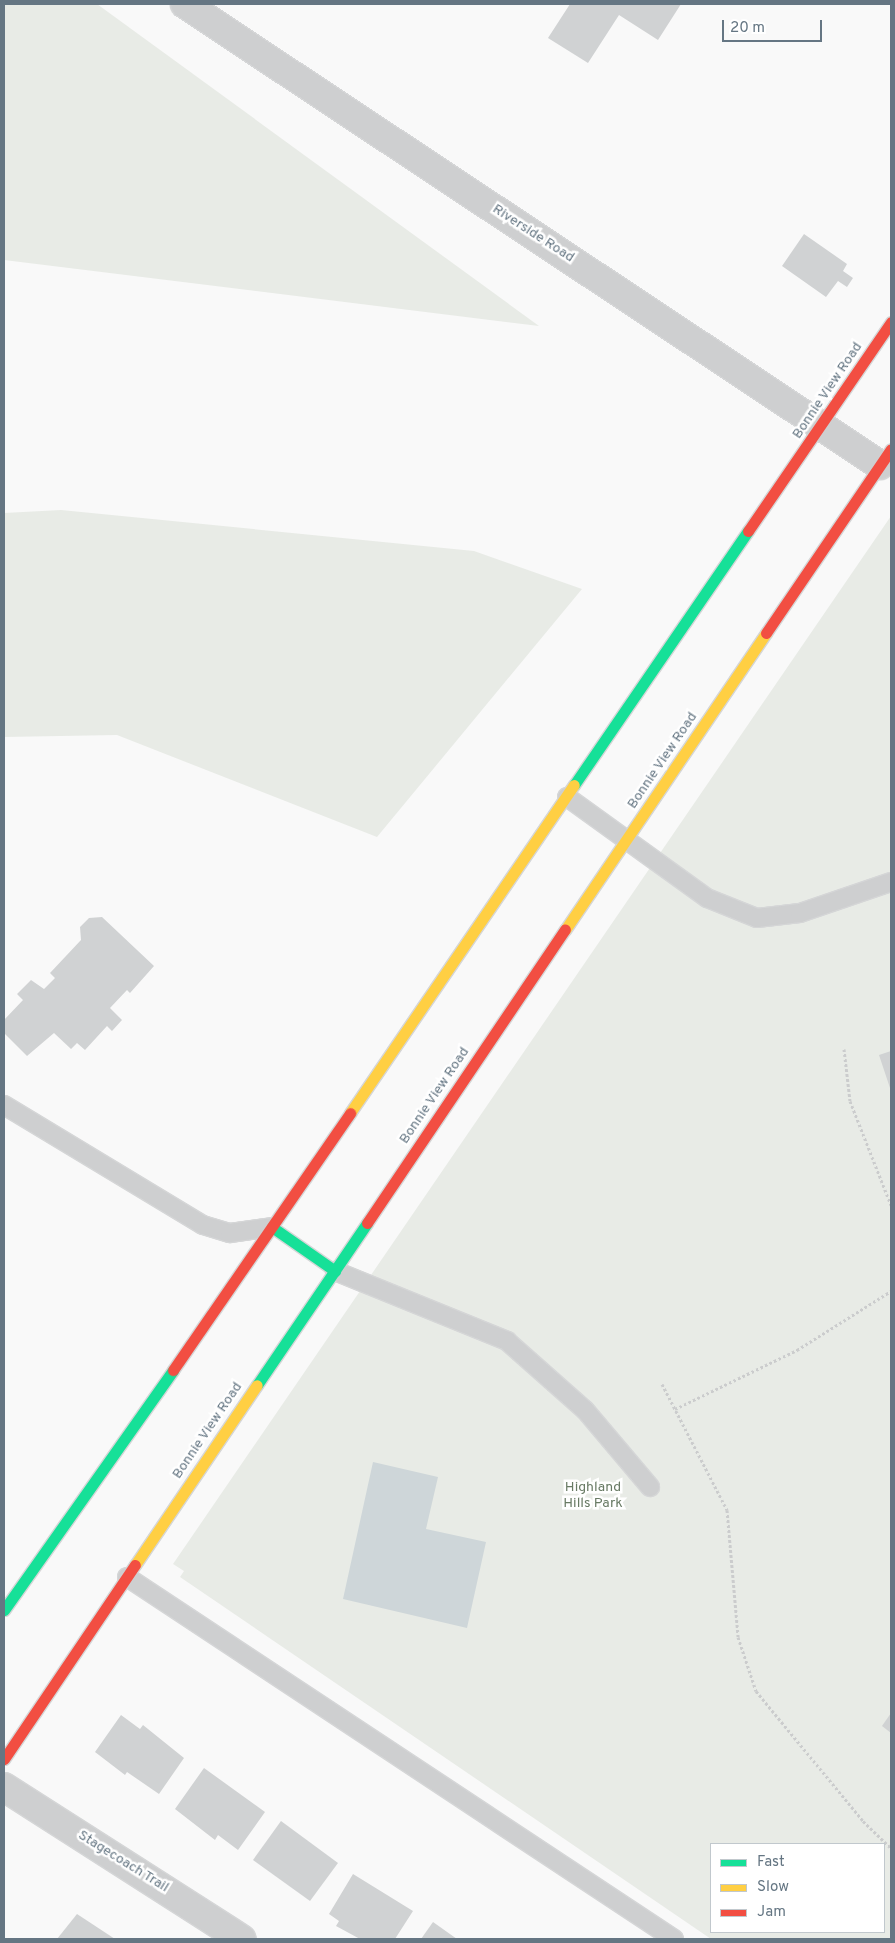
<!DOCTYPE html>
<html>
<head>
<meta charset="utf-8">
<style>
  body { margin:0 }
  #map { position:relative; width:895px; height:1943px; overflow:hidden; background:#f9f9f9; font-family:Overpass,sans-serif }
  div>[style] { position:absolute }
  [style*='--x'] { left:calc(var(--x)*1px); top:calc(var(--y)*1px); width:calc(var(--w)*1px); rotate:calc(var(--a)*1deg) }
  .green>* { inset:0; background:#e8ebe6 }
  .water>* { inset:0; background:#ced6d9 }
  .building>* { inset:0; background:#d0d2d3 }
  .path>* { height:3px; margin-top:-1.5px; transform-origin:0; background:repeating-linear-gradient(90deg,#cbcccd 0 2.5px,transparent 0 5px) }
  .roads { filter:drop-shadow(1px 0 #d5d6d7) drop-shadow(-1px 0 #d5d6d7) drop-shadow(0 1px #d5d6d7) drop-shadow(0 -1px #d5d6d7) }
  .lane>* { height:18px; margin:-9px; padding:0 9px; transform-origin:9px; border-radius:9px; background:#cecfd0 }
  .street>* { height:28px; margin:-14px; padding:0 14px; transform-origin:14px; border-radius:14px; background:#cecfd0 }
  .fast>* { height:11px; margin:-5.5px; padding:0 5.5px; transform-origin:5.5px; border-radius:5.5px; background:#16e098 }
  .slow>* { height:11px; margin:-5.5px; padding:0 5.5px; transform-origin:5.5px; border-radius:5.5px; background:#ffcf43 }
  .jam>* { height:11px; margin:-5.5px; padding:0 5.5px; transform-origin:5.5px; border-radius:5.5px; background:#f24e42 }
  span { translate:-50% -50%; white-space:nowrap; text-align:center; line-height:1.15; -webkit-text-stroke:5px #fff; paint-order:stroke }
  .street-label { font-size:14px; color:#657683 }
  .park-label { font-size:14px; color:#687a64 }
  .frame { position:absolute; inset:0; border:5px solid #657683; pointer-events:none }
  .legend { position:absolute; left:710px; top:1843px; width:175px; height:90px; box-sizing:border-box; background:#fff; border:1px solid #c1c8cd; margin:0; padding:6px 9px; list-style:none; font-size:15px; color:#657683 }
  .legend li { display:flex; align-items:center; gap:10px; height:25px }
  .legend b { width:25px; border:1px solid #c1c8cd }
  .scale { position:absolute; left:722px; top:20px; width:100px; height:22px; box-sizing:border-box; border:2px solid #657683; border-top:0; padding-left:6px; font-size:15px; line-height:18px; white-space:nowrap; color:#657683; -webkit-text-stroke:4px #fff; paint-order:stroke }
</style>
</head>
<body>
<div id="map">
  <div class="green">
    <i style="clip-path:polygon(4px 4px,97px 4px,539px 326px,4px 260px)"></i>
    <i style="clip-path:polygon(61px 510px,474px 551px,582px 589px,377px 837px,117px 735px,4px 737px,4px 513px)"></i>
    <i style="clip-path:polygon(evenodd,891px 516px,891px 1939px,711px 1939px,180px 1577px,184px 1571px,173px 1564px,891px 516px,711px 1844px,884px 1844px,884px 1932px,711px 1932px,711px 1844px)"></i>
  </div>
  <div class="water">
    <i style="clip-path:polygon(373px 1462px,438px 1477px,426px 1529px,486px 1542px,467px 1628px,343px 1599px)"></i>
  </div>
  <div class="building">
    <i style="clip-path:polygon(570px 4px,681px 4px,658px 40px,619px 15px,588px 63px,548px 38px)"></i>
    <i style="clip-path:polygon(804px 234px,847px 264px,843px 271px,853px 278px,847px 287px,838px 281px,826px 297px,782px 266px)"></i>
    <i style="clip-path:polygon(102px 917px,154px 966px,130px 993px,127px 990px,110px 1008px,122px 1020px,112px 1031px,107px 1026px,85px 1050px,77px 1043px,71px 1049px,54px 1033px,27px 1056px,4px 1033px,4px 1020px,23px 1000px,17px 994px,31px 980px,44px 989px,55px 978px,50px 973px,81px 940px,80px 927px,89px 918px)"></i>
    <i style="clip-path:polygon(891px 1051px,891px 1091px,879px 1055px)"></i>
    <i style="clip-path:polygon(891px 1713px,891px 1733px,882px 1726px)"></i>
    <i style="clip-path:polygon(121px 1715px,140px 1729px,143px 1725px,184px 1758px,159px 1794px,127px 1772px,125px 1775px,95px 1752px)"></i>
    <i style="clip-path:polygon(204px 1768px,265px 1812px,238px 1850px,218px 1835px,215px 1840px,175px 1809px)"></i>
    <i style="clip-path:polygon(281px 1821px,338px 1863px,310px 1901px,253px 1860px)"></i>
    <i style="clip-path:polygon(353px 1874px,413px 1911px,395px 1939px,360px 1939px,336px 1926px,339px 1921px,329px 1914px)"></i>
    <i style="clip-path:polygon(77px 1914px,115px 1939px,57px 1939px)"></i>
    <i style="clip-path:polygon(433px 1922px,457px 1939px,421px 1939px)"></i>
  </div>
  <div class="path">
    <i style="--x:844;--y:1049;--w:52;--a:83.4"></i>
    <i style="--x:850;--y:1101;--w:112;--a:68.5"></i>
    <i style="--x:662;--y:1384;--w:142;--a:62.7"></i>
    <i style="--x:727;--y:1510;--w:127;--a:85"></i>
    <i style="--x:738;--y:1637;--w:57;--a:71.6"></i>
    <i style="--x:756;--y:1691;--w:168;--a:50.5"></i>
    <i style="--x:863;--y:1821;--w:39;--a:44"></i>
    <i style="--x:675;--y:1409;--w:136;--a:-25.8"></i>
    <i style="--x:797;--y:1350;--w:111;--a:-32.1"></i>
  </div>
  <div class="roads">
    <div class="lane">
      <i style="--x:567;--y:797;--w:173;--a:35.8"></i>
      <i style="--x:707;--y:898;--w:54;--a:21.8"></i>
      <i style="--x:757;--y:918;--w:43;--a:-6.6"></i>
      <i style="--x:800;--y:913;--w:96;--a:-18.8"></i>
      <i style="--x:4;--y:1105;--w:232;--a:31.1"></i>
      <i style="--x:203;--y:1225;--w:28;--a:17"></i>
      <i style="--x:230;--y:1233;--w:42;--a:-8.1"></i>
      <i style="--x:335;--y:1271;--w:186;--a:22.1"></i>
      <i style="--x:507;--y:1341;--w:104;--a:41.5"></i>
      <i style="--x:585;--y:1410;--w:101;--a:49.8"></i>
      <i style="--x:127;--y:1577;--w:656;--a:33.5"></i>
    </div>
    <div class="street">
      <i style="--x:185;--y:4;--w:834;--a:33.56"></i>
      <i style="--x:4;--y:1787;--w:282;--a:32.6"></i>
    </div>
    <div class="fast">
      <i style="--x:574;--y:785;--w:308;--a:-55.6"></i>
      <i style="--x:272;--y:1227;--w:77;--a:34.9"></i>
      <i style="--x:257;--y:1385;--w:196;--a:-55.8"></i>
      <i style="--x:4;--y:1610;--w:294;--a:-54.8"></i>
    </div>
    <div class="slow">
      <i style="--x:565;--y:930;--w:359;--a:-55.9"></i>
      <i style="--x:350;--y:1113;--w:397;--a:-55.7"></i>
      <i style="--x:135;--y:1565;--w:217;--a:-55.9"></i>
    </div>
    <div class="jam">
      <i style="--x:748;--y:531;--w:253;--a:-55.6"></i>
      <i style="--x:766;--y:633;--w:222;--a:-55.8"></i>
      <i style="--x:367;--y:1223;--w:354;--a:-56"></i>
      <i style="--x:173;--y:1370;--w:312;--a:-55.4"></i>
      <i style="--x:4;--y:1759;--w:234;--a:-56"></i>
    </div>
  </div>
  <div class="street-label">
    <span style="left:533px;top:234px;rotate:33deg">Riverside Road</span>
    <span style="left:828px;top:391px;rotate:-56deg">Bonnie View Road</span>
    <span style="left:663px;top:761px;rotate:-56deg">Bonnie View Road</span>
    <span style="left:435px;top:1096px;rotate:-56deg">Bonnie View Road</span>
    <span style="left:208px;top:1431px;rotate:-56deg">Bonnie View Road</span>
    <span style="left:123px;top:1862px;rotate:32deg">Stagecoach Trail</span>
  </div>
  <div class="park-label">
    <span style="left:593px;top:1496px">Highland<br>Hills Park</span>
  </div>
  <div class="frame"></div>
  <ul class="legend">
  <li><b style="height:6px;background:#16e098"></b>Fast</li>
  <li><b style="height:6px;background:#ffcf43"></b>Slow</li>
  <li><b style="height:6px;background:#f24e42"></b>Jam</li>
  </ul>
  <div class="scale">20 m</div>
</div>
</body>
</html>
